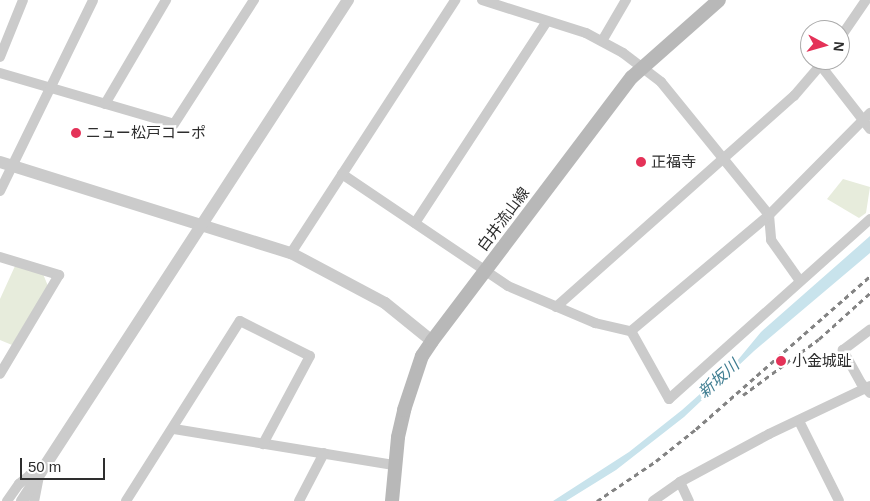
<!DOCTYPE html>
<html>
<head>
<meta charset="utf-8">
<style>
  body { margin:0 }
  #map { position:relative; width:870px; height:501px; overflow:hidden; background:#fff; font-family:Arial,"Noto Sans JP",sans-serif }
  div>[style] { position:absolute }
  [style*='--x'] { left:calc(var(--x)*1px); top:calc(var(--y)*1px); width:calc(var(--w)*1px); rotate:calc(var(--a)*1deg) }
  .green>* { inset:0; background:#e7ecdc }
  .water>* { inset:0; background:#c8e3ec }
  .minor>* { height:10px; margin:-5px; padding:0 5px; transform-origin:5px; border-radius:5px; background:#cbcbcb }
  .tertiary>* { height:12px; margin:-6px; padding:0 6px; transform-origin:6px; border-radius:6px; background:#cbcbcb }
  .secondary>* { height:14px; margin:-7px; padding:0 7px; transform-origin:7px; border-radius:7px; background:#b8b8b8 }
  .rail>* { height:3px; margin-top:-1.5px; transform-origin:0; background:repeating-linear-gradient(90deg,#838383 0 5px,transparent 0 9px) }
  .dots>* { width:14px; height:14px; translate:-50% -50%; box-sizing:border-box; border:2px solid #fff; border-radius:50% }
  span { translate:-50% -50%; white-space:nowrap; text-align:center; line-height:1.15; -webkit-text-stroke:5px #fff; paint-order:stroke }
  .poi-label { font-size:15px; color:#2e2e2e }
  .left { translate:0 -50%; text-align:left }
  .street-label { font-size:15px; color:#2e2e2e }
  .water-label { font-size:16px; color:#3d7c90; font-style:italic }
  .north { position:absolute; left:800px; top:20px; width:50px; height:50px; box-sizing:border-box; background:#fff; border:1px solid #ababab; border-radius:50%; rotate:96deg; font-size:14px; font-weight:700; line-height:20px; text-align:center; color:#2e2e2e }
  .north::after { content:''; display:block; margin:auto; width:18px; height:22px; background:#e43258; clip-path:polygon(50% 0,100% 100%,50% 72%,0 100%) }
  .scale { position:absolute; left:20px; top:458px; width:85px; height:22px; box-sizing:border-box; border:2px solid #2e2e2e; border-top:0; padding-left:6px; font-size:15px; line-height:18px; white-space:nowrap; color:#2e2e2e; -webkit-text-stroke:4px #fff; paint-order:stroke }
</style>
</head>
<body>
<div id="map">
  <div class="green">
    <i style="clip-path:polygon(843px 179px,870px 187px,866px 213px,859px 218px,827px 199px)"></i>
    <i style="clip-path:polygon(15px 266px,43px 274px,48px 286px,12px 345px,0 340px,0 299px)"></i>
  </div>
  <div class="water">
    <i style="clip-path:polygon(870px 236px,870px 253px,754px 351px,684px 417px,616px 470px,566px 501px,553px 501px,629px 452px,682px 410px,737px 361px,761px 332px)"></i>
  </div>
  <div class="minor">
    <i style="--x:482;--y:0;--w:109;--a:17.6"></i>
    <i style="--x:586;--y:33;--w:42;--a:28.4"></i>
    <i style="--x:623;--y:53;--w:48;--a:37.3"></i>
    <i style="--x:661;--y:82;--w:171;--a:50.9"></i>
    <i style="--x:769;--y:215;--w:25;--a:85"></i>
    <i style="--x:771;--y:240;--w:50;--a:54.7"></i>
    <i style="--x:840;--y:38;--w:46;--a:-55.6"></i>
    <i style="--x:602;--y:41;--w:48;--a:-59.7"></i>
    <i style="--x:0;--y:57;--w:61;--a:-68"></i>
    <i style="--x:821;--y:66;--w:80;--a:52.1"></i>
    <i style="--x:0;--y:73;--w:181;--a:16.3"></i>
    <i style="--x:174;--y:124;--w:148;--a:-57.2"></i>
    <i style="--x:105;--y:104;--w:121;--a:-59.6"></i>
    <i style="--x:342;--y:174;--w:200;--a:34"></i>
    <i style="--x:508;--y:286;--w:95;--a:23"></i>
    <i style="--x:595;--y:323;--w:37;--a:13"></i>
    <i style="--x:631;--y:331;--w:78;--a:60.8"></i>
    <i style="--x:669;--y:399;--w:270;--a:-41.8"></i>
    <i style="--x:0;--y:191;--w:212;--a:-64"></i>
    <i style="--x:415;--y:223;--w:241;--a:-56.8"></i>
    <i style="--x:291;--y:253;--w:302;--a:-57"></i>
    <i style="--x:0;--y:257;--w:62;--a:17"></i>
    <i style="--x:59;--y:275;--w:115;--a:120.8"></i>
    <i style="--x:556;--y:307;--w:318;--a:-41.6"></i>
    <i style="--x:794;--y:96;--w:48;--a:-49.3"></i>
    <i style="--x:631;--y:331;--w:180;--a:-40"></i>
    <i style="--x:769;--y:215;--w:144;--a:-45.3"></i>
    <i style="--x:870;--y:393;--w:13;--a:-132"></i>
    <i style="--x:861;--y:383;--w:38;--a:-119"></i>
    <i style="--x:843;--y:350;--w:34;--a:-37"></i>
    <i style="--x:799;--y:421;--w:89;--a:63.4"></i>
    <i style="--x:174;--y:429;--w:224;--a:9.3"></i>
    <i style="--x:680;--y:482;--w:21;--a:65"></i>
    <i style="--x:7;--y:501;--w:21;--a:-55"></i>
    <i style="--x:19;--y:484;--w:14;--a:-39"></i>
    <i style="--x:30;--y:475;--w:9;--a:6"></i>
    <i style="--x:39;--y:476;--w:25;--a:101"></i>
    <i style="--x:126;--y:501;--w:213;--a:-57.7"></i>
    <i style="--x:240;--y:321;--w:78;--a:26.6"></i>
    <i style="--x:310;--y:356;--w:100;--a:118.1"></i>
    <i style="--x:299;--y:501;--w:54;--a:-62.5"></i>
    <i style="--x:653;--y:501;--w:33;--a:-35"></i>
    <i style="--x:680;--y:482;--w:101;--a:-28.3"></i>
    <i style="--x:769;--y:434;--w:112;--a:-25.4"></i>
  </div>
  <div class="tertiary">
    <i style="--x:0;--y:162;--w:305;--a:17.4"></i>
    <i style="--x:291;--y:253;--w:106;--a:28"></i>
    <i style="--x:385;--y:303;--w:60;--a:39"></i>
    <i style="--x:22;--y:501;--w:598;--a:-56.95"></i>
  </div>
  <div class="secondary">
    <i style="--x:392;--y:501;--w:64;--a:-84.6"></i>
    <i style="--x:398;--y:437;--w:28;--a:-77"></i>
    <i style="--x:404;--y:410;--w:57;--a:-71.6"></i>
    <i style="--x:422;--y:356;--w:18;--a:-56"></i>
    <i style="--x:432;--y:341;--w:331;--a:-52.9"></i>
    <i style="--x:632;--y:77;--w:116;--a:-41.5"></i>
  </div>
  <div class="rail">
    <i style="--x:743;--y:395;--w:94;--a:-36.4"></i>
    <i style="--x:819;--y:339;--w:69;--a:-42"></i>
    <i style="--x:597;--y:501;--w:71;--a:-34.1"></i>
    <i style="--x:656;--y:461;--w:51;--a:-38.7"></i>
    <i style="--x:696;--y:429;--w:232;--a:-41.3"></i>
  </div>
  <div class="dots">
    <i style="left:76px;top:133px;background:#e43258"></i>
    <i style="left:641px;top:162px;background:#e43258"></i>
    <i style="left:781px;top:361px;background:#e43258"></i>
  </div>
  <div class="poi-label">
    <span class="left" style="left:86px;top:133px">ニュー松戸コーポ</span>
    <span class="left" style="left:651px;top:162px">正福寺</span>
    <span class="left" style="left:792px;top:361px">小金城趾</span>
  </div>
  <div class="street-label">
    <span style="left:503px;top:219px;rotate:-53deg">白井流山線</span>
  </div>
  <div class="water-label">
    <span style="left:719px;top:379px;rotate:-42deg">新坂川</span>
  </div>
  <div class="north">N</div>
  <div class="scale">50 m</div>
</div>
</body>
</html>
